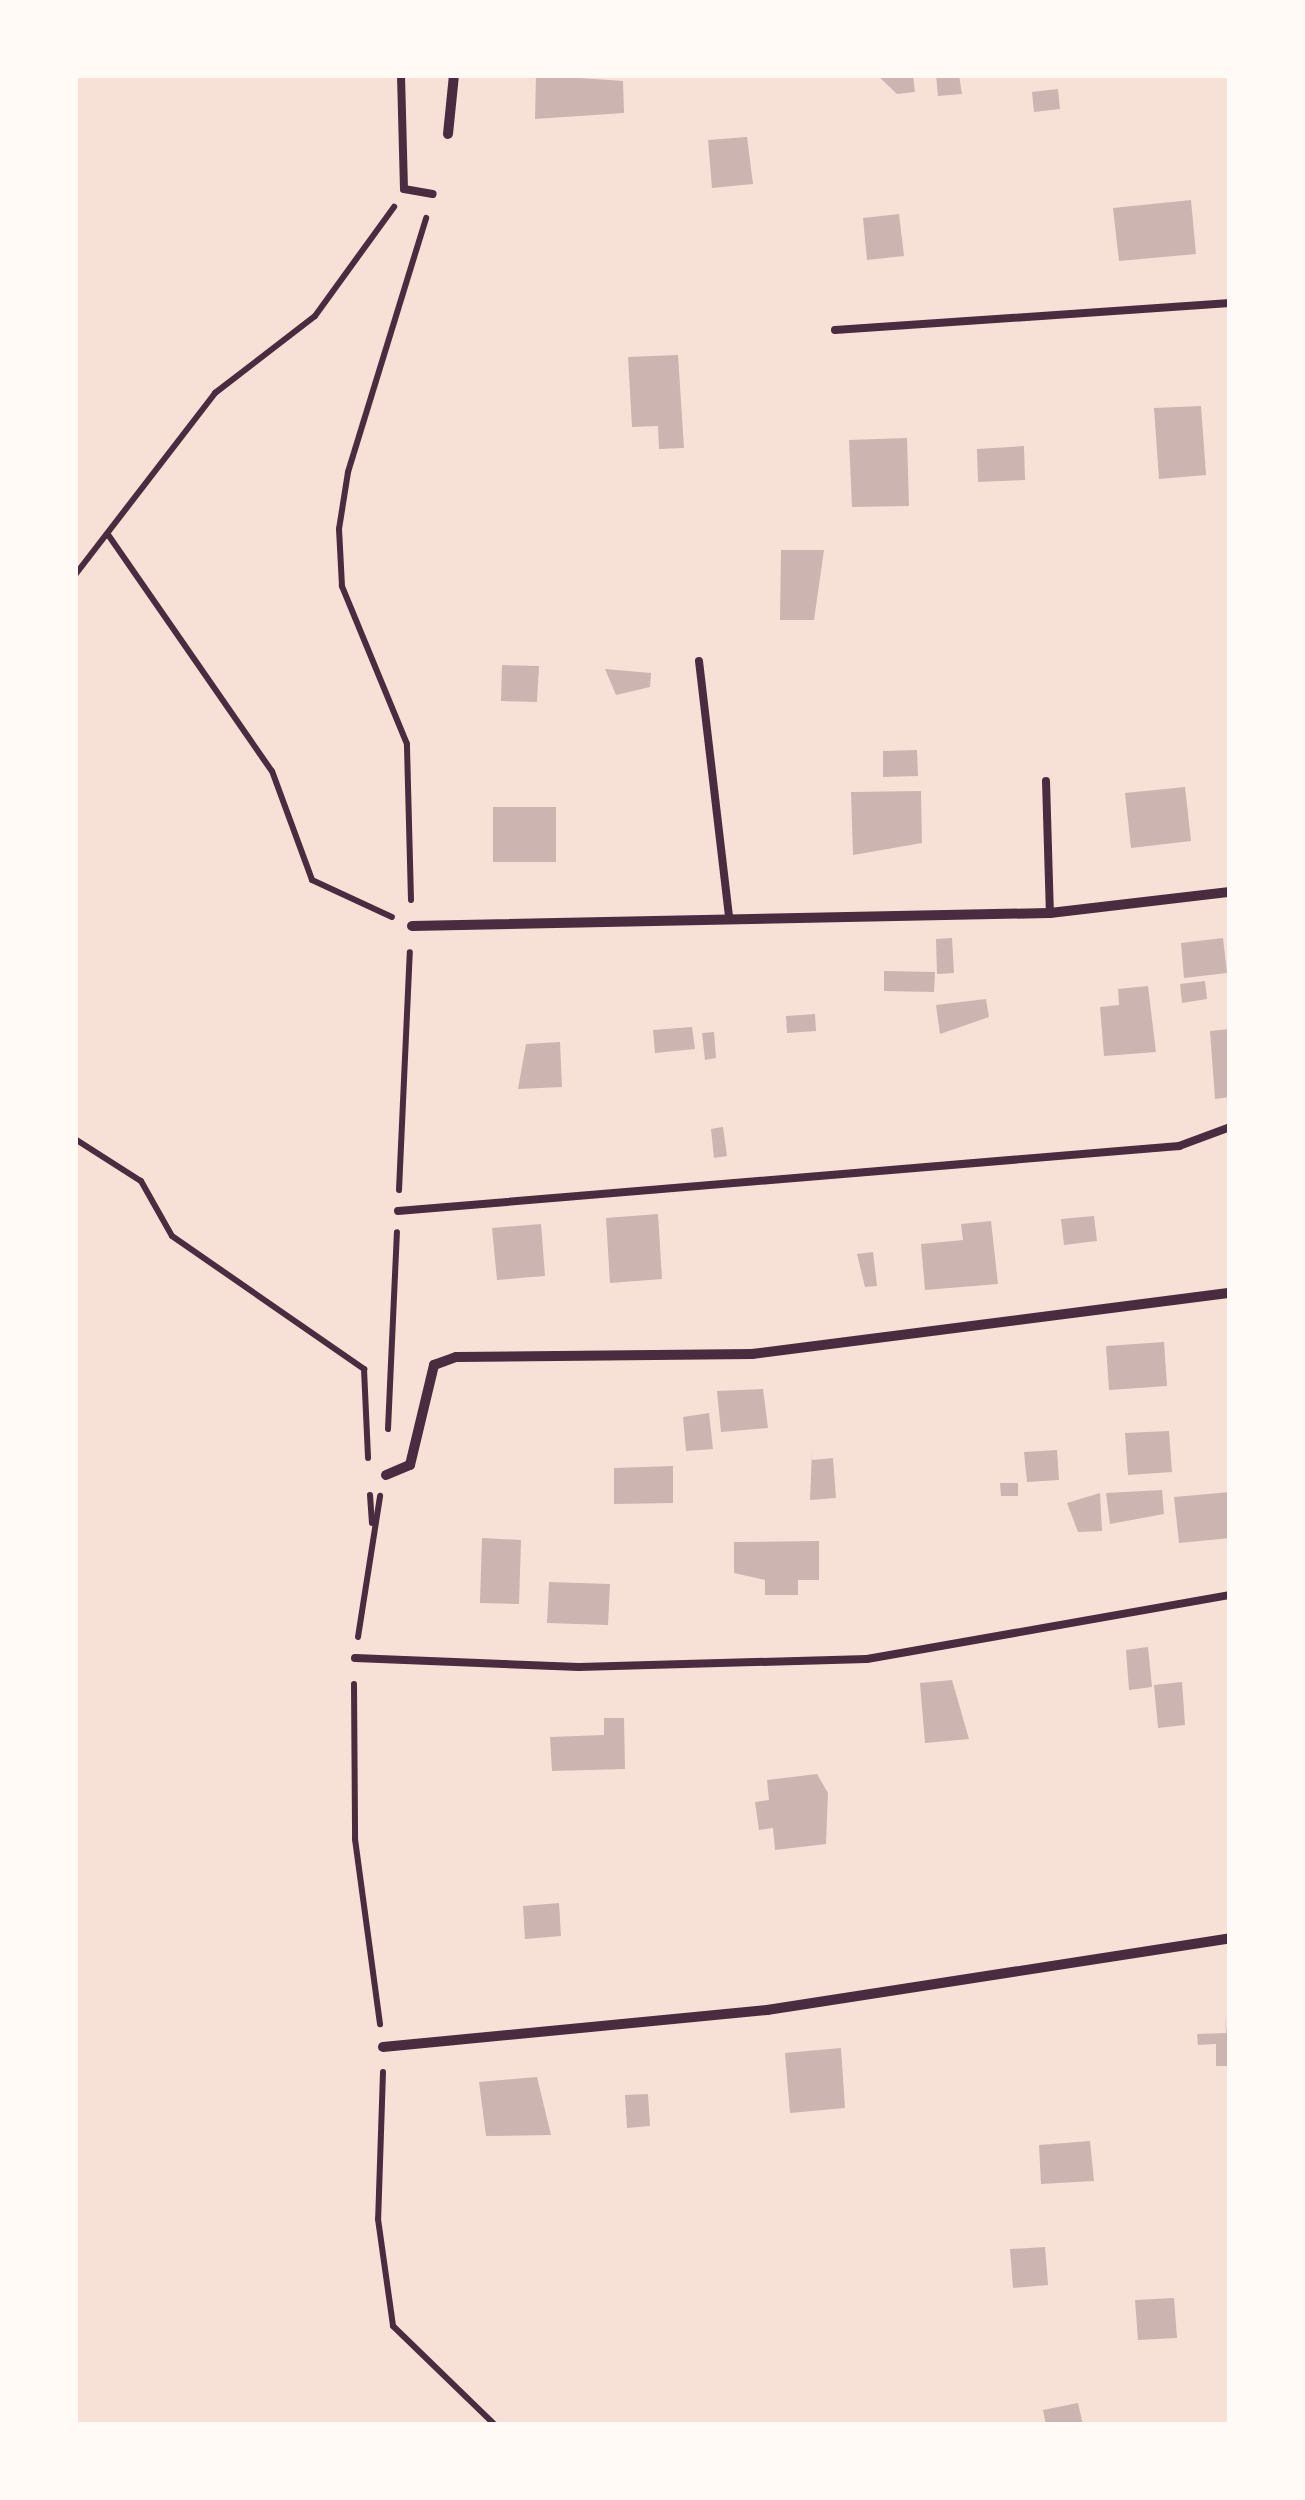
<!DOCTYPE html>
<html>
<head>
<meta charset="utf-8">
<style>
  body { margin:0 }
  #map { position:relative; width:1305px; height:2500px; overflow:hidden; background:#f7e1d7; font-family:Karla,sans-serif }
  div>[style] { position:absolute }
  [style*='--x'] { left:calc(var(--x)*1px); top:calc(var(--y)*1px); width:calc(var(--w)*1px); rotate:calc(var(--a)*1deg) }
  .building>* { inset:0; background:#ccb4b1 }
  .path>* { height:6px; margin:-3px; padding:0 3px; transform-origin:3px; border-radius:3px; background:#4a2c40 }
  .service>* { height:8px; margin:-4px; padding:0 4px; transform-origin:4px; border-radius:4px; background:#4a2c40 }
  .minor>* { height:10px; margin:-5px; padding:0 5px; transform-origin:5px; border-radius:5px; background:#4a2c40 }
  span { translate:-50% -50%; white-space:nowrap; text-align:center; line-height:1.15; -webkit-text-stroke:10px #fffaf5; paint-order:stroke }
  .frame { position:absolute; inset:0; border:78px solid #fffaf5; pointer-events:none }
</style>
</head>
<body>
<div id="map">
  <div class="building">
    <i style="clip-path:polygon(536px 75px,623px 81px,624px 113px,535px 119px)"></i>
    <i style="clip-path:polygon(877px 75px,913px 75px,915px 92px,897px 94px)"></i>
    <i style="clip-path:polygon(936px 75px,959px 75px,962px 94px,938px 96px)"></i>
    <i style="clip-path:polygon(1058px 89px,1060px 109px,1034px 112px,1032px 92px)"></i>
    <i style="clip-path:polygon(747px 137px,753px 184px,712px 188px,708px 140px)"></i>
    <i style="clip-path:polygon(1191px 200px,1196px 254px,1119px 261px,1113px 208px)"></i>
    <i style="clip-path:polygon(899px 214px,904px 256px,867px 260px,863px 218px)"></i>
    <i style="clip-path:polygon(678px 355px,684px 448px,659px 449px,658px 426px,632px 427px,628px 357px)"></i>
    <i style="clip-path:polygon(1201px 406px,1206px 475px,1159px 479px,1154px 408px)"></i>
    <i style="clip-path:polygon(907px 438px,909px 506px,852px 507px,849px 440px)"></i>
    <i style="clip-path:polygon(1024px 446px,1025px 480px,978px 482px,977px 449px)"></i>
    <i style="clip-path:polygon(781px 550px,824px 550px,814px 620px,780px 620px)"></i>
    <i style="clip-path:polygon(502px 665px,539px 666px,537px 702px,501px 701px)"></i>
    <i style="clip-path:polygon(605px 669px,651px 673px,650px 687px,616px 695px)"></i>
    <i style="clip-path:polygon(917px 750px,918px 776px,883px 777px,883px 751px)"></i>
    <i style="clip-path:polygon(1185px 787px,1191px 841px,1131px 848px,1125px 793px)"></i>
    <i style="clip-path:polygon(921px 791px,922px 843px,853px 855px,851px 792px)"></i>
    <i style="clip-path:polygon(493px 807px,556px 807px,556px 862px,493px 862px)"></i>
    <i style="clip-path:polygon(952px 938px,954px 973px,937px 974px,936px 939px)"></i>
    <i style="clip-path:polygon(1223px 938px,1227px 973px,1184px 978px,1181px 943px)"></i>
    <i style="clip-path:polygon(884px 971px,935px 972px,934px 992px,884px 991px)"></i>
    <i style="clip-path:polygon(1205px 981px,1207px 999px,1182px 1003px,1180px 984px)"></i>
    <i style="clip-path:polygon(1148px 986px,1156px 1052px,1104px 1056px,1100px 1007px,1119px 1005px,1118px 989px)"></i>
    <i style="clip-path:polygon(986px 999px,989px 1017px,940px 1034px,936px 1005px)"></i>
    <i style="clip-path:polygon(815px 1014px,816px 1031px,787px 1033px,786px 1016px)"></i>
    <i style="clip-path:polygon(692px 1027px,695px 1049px,655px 1053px,653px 1030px)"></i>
    <i style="clip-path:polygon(1230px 1029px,1230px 1097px,1215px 1099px,1210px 1031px)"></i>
    <i style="clip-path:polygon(714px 1032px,716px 1058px,705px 1060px,702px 1033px)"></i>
    <i style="clip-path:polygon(560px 1042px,562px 1087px,518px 1089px,526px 1044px)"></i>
    <i style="clip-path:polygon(723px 1127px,727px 1156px,714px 1158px,711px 1129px)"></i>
    <i style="clip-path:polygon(658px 1214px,662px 1279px,610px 1283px,606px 1218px)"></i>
    <i style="clip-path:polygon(1094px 1216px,1097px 1241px,1064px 1245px,1061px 1219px)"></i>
    <i style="clip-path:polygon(991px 1221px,998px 1284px,925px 1290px,921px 1244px,963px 1240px,961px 1224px)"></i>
    <i style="clip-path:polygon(541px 1224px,545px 1276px,497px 1280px,492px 1228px)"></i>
    <i style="clip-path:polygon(873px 1252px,877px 1286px,865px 1287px,857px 1254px)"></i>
    <i style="clip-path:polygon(1164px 1342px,1167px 1386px,1109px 1390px,1106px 1346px)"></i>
    <i style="clip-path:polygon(763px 1389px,768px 1428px,721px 1432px,717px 1391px)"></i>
    <i style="clip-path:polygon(709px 1413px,713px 1449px,686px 1451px,683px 1417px)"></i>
    <i style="clip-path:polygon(1169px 1431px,1172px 1472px,1128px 1475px,1125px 1433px)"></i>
    <i style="clip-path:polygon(1057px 1450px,1059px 1480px,1027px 1482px,1024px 1452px)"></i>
    <i style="clip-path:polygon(812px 1451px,812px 1460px,833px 1458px,836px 1498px,810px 1500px)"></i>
    <i style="clip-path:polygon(673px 1466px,673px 1503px,614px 1504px,614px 1468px)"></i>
    <i style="clip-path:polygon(1000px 1483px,1018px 1483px,1018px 1496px,1001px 1496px)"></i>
    <i style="clip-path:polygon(1162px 1490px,1164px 1514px,1110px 1524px,1106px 1493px)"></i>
    <i style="clip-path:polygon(1230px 1492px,1230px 1538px,1179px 1543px,1174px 1497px)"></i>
    <i style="clip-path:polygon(1100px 1493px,1102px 1531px,1078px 1532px,1067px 1503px)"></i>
    <i style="clip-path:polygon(482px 1538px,521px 1540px,519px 1604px,480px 1603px)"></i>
    <i style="clip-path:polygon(819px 1541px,819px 1580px,798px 1580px,798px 1595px,765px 1595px,765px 1580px,734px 1573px,734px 1542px)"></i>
    <i style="clip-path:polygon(549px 1582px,610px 1584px,608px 1625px,547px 1623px)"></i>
    <i style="clip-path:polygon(1148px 1647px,1152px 1687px,1129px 1690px,1126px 1650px)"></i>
    <i style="clip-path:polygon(952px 1680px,969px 1739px,925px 1743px,920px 1683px)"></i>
    <i style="clip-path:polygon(1182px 1682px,1185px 1725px,1158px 1728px,1154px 1685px)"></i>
    <i style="clip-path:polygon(604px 1718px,624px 1718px,625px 1769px,552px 1771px,550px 1737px,604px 1735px)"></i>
    <i style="clip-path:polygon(817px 1774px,828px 1793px,826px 1844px,775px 1850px,773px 1828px,759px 1830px,755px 1802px,769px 1800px,767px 1780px)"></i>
    <i style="clip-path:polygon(559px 1903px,561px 1936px,525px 1939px,523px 1906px)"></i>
    <i style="clip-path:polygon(1225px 2015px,1230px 2066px,1216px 2066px,1216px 2044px,1198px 2045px,1197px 2034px,1226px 2033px)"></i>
    <i style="clip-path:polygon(841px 2048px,845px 2108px,790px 2113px,785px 2053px)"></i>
    <i style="clip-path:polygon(537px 2077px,551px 2135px,486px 2136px,479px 2082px)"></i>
    <i style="clip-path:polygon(648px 2094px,650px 2126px,627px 2128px,625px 2095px)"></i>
    <i style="clip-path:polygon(1090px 2141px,1094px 2181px,1041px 2184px,1039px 2145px)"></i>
    <i style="clip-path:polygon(1045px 2247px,1048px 2285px,1013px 2288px,1010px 2249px)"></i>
    <i style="clip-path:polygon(1174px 2298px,1177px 2338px,1138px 2340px,1135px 2300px)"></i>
    <i style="clip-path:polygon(1078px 2403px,1083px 2425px,1046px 2425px,1043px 2410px)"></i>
  </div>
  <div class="path">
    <i style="--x:109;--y:536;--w:286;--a:55.3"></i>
    <i style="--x:272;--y:771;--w:116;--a:69.8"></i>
    <i style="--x:312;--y:880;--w:88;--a:24.8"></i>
    <i style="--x:75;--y:575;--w:230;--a:-52.4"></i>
    <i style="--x:215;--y:393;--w:126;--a:-37.6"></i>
    <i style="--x:315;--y:316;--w:135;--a:-54.1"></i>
    <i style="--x:411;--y:900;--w:156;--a:-91.5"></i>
    <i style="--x:407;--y:744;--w:171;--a:-112.4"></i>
    <i style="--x:342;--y:586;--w:57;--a:-93"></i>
    <i style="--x:339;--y:529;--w:58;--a:-81"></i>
    <i style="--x:348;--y:472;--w:266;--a:-72.9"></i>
    <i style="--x:75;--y:1139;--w:78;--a:32.5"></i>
    <i style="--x:141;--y:1181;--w:63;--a:60.6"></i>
    <i style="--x:172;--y:1236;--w:234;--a:34.7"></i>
    <i style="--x:364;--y:1369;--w:89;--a:87.4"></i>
    <i style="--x:399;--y:1190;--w:238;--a:-87.4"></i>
    <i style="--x:388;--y:1429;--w:197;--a:-87.4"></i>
    <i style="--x:370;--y:1495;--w:28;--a:86"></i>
    <i style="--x:358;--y:1637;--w:143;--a:-81.1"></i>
    <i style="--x:354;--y:1684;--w:155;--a:89.6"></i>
    <i style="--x:355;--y:1839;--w:187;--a:82.3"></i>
    <i style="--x:383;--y:2072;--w:147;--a:91.9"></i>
    <i style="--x:378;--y:2219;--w:108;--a:82"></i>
    <i style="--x:393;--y:2326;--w:142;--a:44.1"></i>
  </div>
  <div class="service">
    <i style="--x:401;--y:75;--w:114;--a:88.5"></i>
    <i style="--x:404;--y:189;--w:29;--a:10"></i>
    <i style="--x:835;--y:330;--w:396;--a:-3.9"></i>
    <i style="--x:699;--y:661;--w:259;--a:83.3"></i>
    <i style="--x:1046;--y:781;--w:132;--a:88.3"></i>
    <i style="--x:398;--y:1211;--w:784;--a:-4.76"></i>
    <i style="--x:1179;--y:1146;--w:54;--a:-20.4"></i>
    <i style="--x:355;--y:1658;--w:224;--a:2.3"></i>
    <i style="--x:579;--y:1667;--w:288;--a:-1.6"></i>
    <i style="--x:867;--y:1659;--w:369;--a:-10"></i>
  </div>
  <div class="minor">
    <i style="--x:448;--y:134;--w:59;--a:-84.2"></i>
    <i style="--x:412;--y:926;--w:638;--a:-1.17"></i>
    <i style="--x:1050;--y:913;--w:181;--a:-6.7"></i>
    <i style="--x:386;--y:1475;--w:26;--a:-23"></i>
    <i style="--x:410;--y:1465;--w:103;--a:-76.5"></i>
    <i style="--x:434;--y:1365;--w:23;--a:-20"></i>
    <i style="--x:456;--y:1357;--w:296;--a:-0.6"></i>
    <i style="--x:752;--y:1354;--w:482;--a:-7.3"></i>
    <i style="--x:383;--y:2047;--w:386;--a:-5.5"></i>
    <i style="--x:767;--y:2010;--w:469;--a:-8.8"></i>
  </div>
  <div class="frame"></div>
</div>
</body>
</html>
